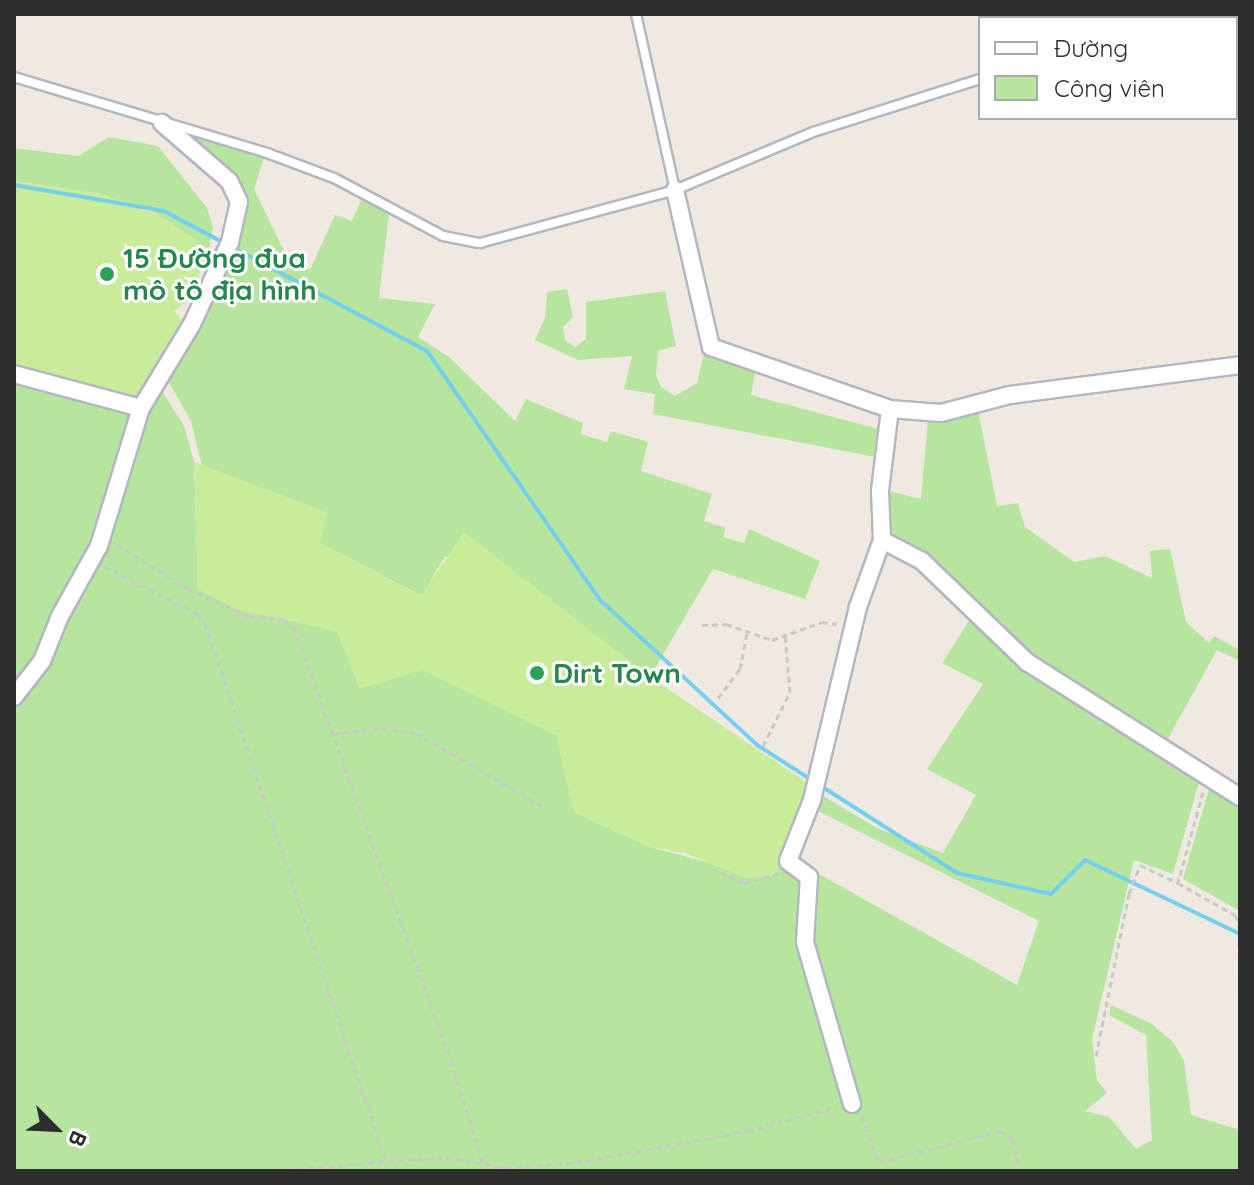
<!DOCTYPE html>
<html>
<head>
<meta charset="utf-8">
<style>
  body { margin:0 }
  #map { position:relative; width:1254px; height:1185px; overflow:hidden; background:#efe9e1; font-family:Quicksand,sans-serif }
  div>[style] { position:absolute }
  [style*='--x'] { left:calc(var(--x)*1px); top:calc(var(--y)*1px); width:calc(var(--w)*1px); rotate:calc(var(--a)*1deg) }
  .green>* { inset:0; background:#b6e59e }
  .pitch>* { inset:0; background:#c9ec9a }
  .stream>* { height:4px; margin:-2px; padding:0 2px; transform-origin:2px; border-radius:2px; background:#75cff0 }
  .path>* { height:3px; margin-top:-1.5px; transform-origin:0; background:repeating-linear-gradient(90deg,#c9c9c9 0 6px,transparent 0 10px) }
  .roads { filter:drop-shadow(2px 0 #b4b7c1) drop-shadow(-2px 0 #b4b7c1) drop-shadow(0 2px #b4b7c1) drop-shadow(0 -2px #b4b7c1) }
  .service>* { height:8px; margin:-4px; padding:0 4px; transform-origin:4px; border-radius:4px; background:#fff }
  .minor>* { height:16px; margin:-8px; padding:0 8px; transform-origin:8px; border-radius:8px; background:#fff }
  .dots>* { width:22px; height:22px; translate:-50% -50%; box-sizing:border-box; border:4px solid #fff; border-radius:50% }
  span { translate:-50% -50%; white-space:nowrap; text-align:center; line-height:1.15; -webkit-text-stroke:6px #fff; paint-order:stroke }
  .leisure-label { font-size:28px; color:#27864d; font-weight:700 }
  .left { translate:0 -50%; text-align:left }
  .frame { position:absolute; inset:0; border:16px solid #2e2e2e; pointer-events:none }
  .legend { position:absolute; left:978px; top:16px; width:260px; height:104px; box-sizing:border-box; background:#fff; border:2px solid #ababab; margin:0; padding:10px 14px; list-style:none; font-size:24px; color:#2e2e2e }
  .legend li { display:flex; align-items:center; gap:16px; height:40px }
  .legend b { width:40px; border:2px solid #ababab }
  .north { position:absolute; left:16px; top:1089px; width:80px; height:80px; -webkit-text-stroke:6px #fff; paint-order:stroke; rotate:114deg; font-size:22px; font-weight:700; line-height:32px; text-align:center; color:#2e2e2e }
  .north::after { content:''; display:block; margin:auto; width:28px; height:36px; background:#2e2e2e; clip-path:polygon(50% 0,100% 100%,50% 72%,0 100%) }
</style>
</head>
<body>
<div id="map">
  <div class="green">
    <i style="clip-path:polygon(176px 130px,264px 158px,254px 189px,285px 253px,310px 270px,335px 215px,352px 221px,362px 198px,389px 213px,379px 298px,435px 304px,418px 337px,449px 357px,515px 421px,526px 399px,583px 423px,581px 434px,607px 442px,611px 431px,648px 442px,641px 471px,712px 494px,704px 521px,726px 528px,723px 537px,744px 543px,749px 529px,820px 561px,805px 599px,713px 569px,650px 677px,572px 619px,445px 556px,422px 596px,321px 544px,202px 466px,191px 421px,167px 379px,216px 291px,247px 207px,238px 186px)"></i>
    <i style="clip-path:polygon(109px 137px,158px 146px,207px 208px,213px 227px,209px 249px,151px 210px,96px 193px,14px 181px,14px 148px,78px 156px)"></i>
    <i style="clip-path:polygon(567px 289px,573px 317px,563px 327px,565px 340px,575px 347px,586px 339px,586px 302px,665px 291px,676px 346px,658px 351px,656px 375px,661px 387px,675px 396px,697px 383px,704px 354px,756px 367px,751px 395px,879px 429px,875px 457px,653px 414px,655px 394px,624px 389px,632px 356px,578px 360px,535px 340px,545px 318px,547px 292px)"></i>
    <i style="clip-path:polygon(14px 370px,161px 389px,184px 426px,194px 462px,198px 589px,236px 609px,337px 631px,360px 688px,422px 669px,556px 735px,574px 812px,650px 847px,714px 864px,787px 856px,1017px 985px,1039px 921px,812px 808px,818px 793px,877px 828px,943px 853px,976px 795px,927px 769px,983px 684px,942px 663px,973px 615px,1032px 672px,1200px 778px,1173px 874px,1134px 860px,1092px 1039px,1097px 1080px,1107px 1093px,1085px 1111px,1109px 1117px,1136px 1149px,1152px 1140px,1146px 1035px,1109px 1015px,1111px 1005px,1152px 1024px,1173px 1042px,1184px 1061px,1191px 1115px,1240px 1130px,1240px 1171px,14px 1171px)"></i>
    <i style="clip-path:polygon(978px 411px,997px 506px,1018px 503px,1025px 527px,1074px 562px,1105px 556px,1152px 578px,1150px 551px,1170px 549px,1186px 622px,1209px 643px,1214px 636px,1240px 650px,1240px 661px,1217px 650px,1165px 744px,1036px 663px,923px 556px,888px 536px,889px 491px,921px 499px,928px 419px)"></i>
    <i style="clip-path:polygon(1210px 785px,1240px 803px,1240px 911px,1183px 879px)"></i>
  </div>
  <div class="pitch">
    <i style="clip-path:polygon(14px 181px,96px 193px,151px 210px,209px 249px,190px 299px,174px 311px,186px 324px,138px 400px,14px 370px)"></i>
    <i style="clip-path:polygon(194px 462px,327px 512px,321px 544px,421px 596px,464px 532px,650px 677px,812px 786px,782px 867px,771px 876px,746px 878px,685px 853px,650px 847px,574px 812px,556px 735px,422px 670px,360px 689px,337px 631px,236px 609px,198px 589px)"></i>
  </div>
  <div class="stream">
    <i style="--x:14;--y:185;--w:152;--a:9.8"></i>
    <i style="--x:164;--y:211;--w:70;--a:28"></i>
    <i style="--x:234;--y:248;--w:219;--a:28.1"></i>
    <i style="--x:427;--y:351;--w:303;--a:55.2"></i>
    <i style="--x:600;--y:600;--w:214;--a:42.7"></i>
    <i style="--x:757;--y:745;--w:63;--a:32.7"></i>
    <i style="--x:821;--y:786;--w:161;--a:32.6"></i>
    <i style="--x:957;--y:873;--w:96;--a:12.6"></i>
    <i style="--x:1051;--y:894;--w:48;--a:-45"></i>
    <i style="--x:1085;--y:860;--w:172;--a:25.5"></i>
  </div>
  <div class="path">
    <i style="--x:116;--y:544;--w:85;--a:32"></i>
    <i style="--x:188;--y:589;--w:67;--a:23.9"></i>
    <i style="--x:249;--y:616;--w:35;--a:5"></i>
    <i style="--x:284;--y:619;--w:13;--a:39"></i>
    <i style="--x:294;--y:627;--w:462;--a:70.1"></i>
    <i style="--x:451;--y:1061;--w:109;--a:72.9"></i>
    <i style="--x:104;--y:566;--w:106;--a:27.1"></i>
    <i style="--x:198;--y:614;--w:11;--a:52"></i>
    <i style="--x:205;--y:623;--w:568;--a:71.41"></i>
    <i style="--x:702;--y:625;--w:24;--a:-2"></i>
    <i style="--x:726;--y:624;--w:49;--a:19.2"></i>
    <i style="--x:772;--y:640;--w:53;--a:-19.8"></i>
    <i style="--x:822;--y:622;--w:15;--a:8"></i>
    <i style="--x:718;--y:698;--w:36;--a:-53"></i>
    <i style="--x:740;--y:669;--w:36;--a:-79"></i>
    <i style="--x:333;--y:734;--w:48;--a:-7.1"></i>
    <i style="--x:381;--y:728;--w:35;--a:8"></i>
    <i style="--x:416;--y:733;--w:151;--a:30.1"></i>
    <i style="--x:763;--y:746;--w:60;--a:-63.4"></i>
    <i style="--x:790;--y:692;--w:58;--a:-94.9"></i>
    <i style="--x:1203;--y:792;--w:94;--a:105.4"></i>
    <i style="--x:1178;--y:883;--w:65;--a:29.3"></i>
    <i style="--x:1235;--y:915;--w:8;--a:60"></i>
    <i style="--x:1239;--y:922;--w:137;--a:89.6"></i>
    <i style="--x:711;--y:868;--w:36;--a:24"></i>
    <i style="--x:744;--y:883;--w:38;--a:-15"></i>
    <i style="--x:1096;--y:1056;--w:165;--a:-78.5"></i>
    <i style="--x:1129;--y:894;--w:31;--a:-69"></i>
    <i style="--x:1140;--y:865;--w:42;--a:25.3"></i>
    <i style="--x:862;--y:1116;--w:49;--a:69.7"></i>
    <i style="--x:879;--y:1162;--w:125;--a:-14.4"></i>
    <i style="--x:1000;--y:1131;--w:15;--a:32"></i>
    <i style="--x:1013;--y:1139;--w:33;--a:78"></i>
    <i style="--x:268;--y:1171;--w:179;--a:-4.5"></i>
    <i style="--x:446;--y:1157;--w:61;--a:10.4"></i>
    <i style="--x:506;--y:1168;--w:81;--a:-4.9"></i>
    <i style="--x:587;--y:1161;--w:164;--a:-10.6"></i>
    <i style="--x:748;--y:1131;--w:91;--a:-15.3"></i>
  </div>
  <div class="roads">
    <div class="service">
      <i style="--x:636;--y:14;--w:180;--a:77.5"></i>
      <i style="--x:1179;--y:18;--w:14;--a:-17"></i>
      <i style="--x:14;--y:77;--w:264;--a:16.7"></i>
      <i style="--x:267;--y:153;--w:72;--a:20.5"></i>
      <i style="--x:334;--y:178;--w:123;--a:28"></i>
      <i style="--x:443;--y:236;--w:38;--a:11"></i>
      <i style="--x:480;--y:243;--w:202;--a:-15.2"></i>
      <i style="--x:675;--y:190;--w:150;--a:-22.8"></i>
      <i style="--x:813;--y:132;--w:175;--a:-17.6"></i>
    </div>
    <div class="minor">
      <i style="--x:675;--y:190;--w:161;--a:77.1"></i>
      <i style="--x:711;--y:347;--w:189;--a:19.1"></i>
      <i style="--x:890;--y:409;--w:51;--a:4.5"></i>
      <i style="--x:941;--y:413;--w:71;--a:-14.6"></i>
      <i style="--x:1010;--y:395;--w:232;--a:-7.4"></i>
      <i style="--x:14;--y:374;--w:131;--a:15"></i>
      <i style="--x:890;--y:409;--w:83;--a:97"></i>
      <i style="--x:880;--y:491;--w:49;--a:87.7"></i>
      <i style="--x:882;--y:540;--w:45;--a:27.7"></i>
      <i style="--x:922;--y:561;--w:146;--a:43.9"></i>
      <i style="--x:1027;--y:662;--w:252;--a:32.4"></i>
      <i style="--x:14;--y:697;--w:46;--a:-52.1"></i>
      <i style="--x:42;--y:661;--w:48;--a:-68.2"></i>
      <i style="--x:60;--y:616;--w:80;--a:-60.9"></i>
      <i style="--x:99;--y:546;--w:144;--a:-73.1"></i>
      <i style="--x:141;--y:408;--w:98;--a:-58.7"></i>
      <i style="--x:192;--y:324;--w:90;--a:-65.1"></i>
      <i style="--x:230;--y:242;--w:41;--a:-77.3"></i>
      <i style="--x:239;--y:202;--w:23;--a:-115"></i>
      <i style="--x:229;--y:181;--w:89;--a:-139.1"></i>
      <i style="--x:852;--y:1104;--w:169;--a:-106.2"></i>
      <i style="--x:805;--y:942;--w:65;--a:-86.5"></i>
      <i style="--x:809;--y:877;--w:26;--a:-143"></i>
      <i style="--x:788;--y:861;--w:66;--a:-68.5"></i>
      <i style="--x:812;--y:800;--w:198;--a:-76.6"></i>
      <i style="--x:858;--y:607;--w:71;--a:-70.3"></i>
    </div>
  </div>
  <div class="dots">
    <i style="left:107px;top:274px;background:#2e9e5b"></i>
    <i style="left:537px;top:673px;background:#2e9e5b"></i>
  </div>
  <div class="leisure-label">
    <span class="left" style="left:123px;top:274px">15 Đường đua<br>mô tô địa hình</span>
    <span class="left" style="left:553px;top:673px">Dirt Town</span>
  </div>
  <div class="frame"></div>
  <ul class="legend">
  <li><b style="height:10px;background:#fff"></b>Đường</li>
  <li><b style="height:22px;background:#b6e59e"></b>Công viên</li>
  </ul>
  <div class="north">B</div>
</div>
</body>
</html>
